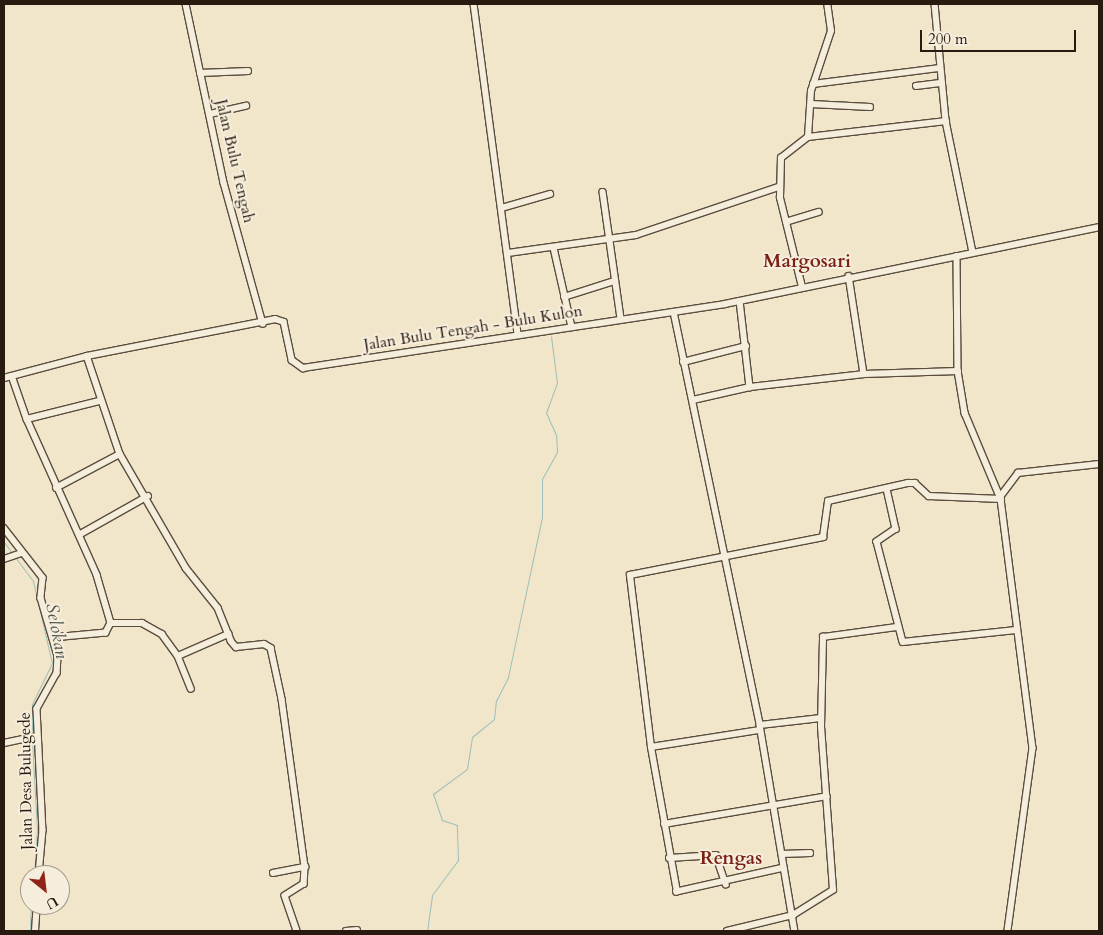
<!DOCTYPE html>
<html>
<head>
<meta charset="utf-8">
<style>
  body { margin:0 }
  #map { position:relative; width:1103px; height:935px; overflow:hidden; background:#f1e5ca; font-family:Cardo,serif }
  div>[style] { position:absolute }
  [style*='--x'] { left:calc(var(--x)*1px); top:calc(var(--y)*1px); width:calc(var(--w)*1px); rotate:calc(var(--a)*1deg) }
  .stream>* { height:1px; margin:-0.5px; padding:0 0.5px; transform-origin:0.5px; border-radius:0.5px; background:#9bbfba }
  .roads { filter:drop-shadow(1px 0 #5b4d3e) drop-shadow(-1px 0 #5b4d3e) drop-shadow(0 1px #5b4d3e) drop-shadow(0 -1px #5b4d3e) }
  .minor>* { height:5.5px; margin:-2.75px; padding:0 2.75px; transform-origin:2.75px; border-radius:2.75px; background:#f6eedd }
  span { translate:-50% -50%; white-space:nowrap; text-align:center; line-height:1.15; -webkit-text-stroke:4px #f6eedd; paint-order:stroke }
  .street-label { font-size:16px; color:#291a0f }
  .water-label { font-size:18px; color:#51544b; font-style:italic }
  .quarter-label { font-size:19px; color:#7a1f14; font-weight:700 }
  .frame { position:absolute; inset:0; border:5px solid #291a0f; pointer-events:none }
  .north { position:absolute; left:20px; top:865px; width:50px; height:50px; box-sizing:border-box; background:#f6eedd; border:1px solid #a4998b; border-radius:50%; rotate:151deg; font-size:14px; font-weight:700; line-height:20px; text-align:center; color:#291a0f }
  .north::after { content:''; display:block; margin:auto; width:18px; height:22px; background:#8f2418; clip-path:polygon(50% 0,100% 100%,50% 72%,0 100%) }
  .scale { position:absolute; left:920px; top:30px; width:156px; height:22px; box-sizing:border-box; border:2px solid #291a0f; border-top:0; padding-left:6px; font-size:15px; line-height:18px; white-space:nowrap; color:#291a0f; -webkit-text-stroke:4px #f6eedd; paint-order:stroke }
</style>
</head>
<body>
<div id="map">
  <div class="stream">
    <i style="--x:4;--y:542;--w:14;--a:54"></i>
    <i style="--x:15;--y:557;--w:30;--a:53"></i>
    <i style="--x:33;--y:581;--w:84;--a:77"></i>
    <i style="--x:52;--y:663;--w:46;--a:116"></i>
    <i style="--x:32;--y:704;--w:26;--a:90"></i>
    <i style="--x:32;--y:742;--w:88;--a:86.7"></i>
    <i style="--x:37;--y:830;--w:45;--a:93.8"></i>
    <i style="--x:30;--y:931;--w:26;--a:-88"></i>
    <i style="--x:427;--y:931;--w:36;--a:-82"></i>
    <i style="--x:432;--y:895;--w:44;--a:-53.4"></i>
    <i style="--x:458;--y:860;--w:35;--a:-92"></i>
    <i style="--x:457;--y:825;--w:16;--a:-162"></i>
    <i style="--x:442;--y:820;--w:28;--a:-109"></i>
    <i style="--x:433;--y:794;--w:42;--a:-36.3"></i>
    <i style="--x:467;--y:769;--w:32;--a:-81"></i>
    <i style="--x:472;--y:737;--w:28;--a:-39"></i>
    <i style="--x:494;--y:719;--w:18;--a:-84"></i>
    <i style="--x:496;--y:701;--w:27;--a:-63"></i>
    <i style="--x:508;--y:677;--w:164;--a:-78"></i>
    <i style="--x:542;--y:517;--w:38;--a:-90"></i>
    <i style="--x:542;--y:479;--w:31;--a:-61"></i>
    <i style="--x:557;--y:452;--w:17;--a:-93"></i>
    <i style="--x:556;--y:435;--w:24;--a:-114"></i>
    <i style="--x:546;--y:413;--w:32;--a:-70"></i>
    <i style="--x:557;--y:383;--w:47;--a:-97.3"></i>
  </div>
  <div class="roads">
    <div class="minor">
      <i style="--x:186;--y:4;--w:183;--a:78"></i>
      <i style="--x:224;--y:183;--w:146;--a:74.5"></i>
      <i style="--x:474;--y:4;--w:333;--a:82.4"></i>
      <i style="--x:935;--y:4;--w:118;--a:84.6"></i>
      <i style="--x:946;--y:121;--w:134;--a:78.4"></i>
      <i style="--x:200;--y:73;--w:48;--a:-2.4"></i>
      <i style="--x:813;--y:84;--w:128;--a:-7.2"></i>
      <i style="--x:916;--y:86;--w:26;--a:-7"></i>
      <i style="--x:811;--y:104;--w:59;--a:2.9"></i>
      <i style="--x:210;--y:114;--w:37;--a:-13"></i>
      <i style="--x:808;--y:137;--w:139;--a:-6.6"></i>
      <i style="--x:603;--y:192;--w:128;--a:81.9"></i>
      <i style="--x:502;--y:208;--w:50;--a:-16.3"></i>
      <i style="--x:786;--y:222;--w:34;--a:-17"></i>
      <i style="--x:554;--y:248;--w:81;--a:77.2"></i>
      <i style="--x:508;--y:253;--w:129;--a:-8"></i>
      <i style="--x:636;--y:235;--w:151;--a:-18.6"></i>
      <i style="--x:957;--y:256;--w:115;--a:89.5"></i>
      <i style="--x:958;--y:371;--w:43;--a:80.5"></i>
      <i style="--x:965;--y:413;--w:93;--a:67.3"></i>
      <i style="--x:1001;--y:499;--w:251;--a:82.7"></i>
      <i style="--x:1033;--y:748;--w:185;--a:97.8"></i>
      <i style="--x:849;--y:276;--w:99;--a:81.3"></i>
      <i style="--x:802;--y:287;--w:92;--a:-103.9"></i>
      <i style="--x:780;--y:198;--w:40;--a:-88.6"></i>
      <i style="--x:781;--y:158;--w:34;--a:-38"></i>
      <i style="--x:808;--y:137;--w:46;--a:-86.3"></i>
      <i style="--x:811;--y:91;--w:63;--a:-71.6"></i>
      <i style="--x:831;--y:31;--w:27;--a:-98"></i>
      <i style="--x:564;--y:297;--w:52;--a:-17.7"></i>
      <i style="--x:740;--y:301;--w:87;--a:83.4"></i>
      <i style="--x:674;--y:312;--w:422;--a:78.2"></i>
      <i style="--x:760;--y:725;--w:209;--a:80.4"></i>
      <i style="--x:87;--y:356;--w:103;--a:71.4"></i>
      <i style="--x:120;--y:454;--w:132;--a:59.9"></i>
      <i style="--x:186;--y:568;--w:51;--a:51.3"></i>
      <i style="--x:218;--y:608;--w:35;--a:68"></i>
      <i style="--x:231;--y:641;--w:8;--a:50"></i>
      <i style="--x:236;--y:647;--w:28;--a:-6"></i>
      <i style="--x:264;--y:644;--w:8;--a:30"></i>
      <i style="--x:271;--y:648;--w:52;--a:77.8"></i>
      <i style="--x:282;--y:699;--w:170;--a:82.2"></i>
      <i style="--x:305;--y:867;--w:17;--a:93"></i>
      <i style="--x:304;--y:884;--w:22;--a:148"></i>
      <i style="--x:285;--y:896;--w:37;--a:71"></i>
      <i style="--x:683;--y:362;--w:65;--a:-14.3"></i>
      <i style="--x:12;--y:376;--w:46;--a:70.8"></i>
      <i style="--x:27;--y:419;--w:171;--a:65.8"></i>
      <i style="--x:97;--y:575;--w:50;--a:73.7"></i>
      <i style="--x:111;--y:623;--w:11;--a:117"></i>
      <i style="--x:106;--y:633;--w:53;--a:174.6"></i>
      <i style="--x:4;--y:378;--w:86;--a:-14.8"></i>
      <i style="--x:87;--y:356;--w:192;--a:-11.1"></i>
      <i style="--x:275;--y:319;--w:9;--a:18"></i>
      <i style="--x:284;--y:322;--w:39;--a:78"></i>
      <i style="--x:292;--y:360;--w:14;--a:36"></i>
      <i style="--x:303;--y:368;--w:427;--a:-8.6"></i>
      <i style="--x:725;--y:304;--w:382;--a:-11.6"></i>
      <i style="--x:693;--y:400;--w:58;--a:-12.8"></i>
      <i style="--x:750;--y:387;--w:115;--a:-6.5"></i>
      <i style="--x:864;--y:374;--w:94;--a:-1.8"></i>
      <i style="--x:27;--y:419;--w:74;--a:-14"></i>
      <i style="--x:56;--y:488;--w:72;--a:-28"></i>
      <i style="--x:887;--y:489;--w:41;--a:77.3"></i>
      <i style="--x:896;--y:529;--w:23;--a:146"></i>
      <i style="--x:877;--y:542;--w:103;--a:75.4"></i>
      <i style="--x:903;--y:642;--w:113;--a:-6.1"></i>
      <i style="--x:1000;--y:497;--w:30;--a:-53"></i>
      <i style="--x:1018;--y:473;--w:81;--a:-6.3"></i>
      <i style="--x:4;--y:528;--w:63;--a:52"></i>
      <i style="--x:43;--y:578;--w:20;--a:96"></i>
      <i style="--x:41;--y:598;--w:60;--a:73.7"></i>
      <i style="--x:58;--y:656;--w:17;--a:93"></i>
      <i style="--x:57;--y:673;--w:41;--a:119.1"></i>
      <i style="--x:37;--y:709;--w:121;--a:87.2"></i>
      <i style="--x:43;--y:830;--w:45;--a:95.1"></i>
      <i style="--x:79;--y:535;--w:79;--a:-29.5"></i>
      <i style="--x:4;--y:559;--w:18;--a:-19"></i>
      <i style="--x:111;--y:623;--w:31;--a:0"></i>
      <i style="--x:142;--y:623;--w:23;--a:29"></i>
      <i style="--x:162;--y:634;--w:27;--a:54"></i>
      <i style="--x:178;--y:656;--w:35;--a:68"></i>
      <i style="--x:178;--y:656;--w:55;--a:-23.7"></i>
      <i style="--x:760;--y:725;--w:61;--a:-6.5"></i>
      <i style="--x:4;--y:743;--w:34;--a:-12"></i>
      <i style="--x:651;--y:747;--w:110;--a:-8.9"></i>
      <i style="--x:664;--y:824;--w:165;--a:-9.7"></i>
      <i style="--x:782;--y:854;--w:28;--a:-2"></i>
      <i style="--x:669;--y:858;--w:47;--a:-3.7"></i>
      <i style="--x:716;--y:855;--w:31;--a:71"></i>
      <i style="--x:784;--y:868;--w:110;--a:167.4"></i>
      <i style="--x:677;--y:892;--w:147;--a:-100.2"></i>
      <i style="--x:651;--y:747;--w:173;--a:-97"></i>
      <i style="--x:630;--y:575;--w:197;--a:-11.1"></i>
      <i style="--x:823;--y:537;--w:36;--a:-82"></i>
      <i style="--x:828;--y:501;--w:82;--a:-12.7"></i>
      <i style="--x:908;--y:483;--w:7;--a:0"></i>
      <i style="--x:915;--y:483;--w:19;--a:43"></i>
      <i style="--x:929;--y:496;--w:72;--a:2.4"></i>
      <i style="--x:273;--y:873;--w:33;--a:-11"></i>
      <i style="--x:35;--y:931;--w:26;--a:-86"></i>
      <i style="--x:346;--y:931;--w:11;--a:-5"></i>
      <i style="--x:727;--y:931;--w:68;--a:-13.6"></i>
      <i style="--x:793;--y:915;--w:47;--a:-32"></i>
      <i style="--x:833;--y:890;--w:163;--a:-94.2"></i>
      <i style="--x:821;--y:727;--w:90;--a:-88.7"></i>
      <i style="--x:823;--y:637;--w:75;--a:-7.7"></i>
    </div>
  </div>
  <div class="street-label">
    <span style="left:235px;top:161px;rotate:77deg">Jalan Bulu Tengah</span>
    <span style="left:473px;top:328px;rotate:-9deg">Jalan Bulu Tengah - Bulu Kulon</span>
    <span style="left:26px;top:781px;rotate:-91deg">Jalan Desa Bulugede</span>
  </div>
  <div class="water-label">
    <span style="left:56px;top:631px;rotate:79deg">Selokan</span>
  </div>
  <div class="quarter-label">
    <span style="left:807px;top:262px">Margosari</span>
    <span style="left:731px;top:859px">Rengas</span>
  </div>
  <div class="frame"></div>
  <div class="north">U</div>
  <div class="scale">200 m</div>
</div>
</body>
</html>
